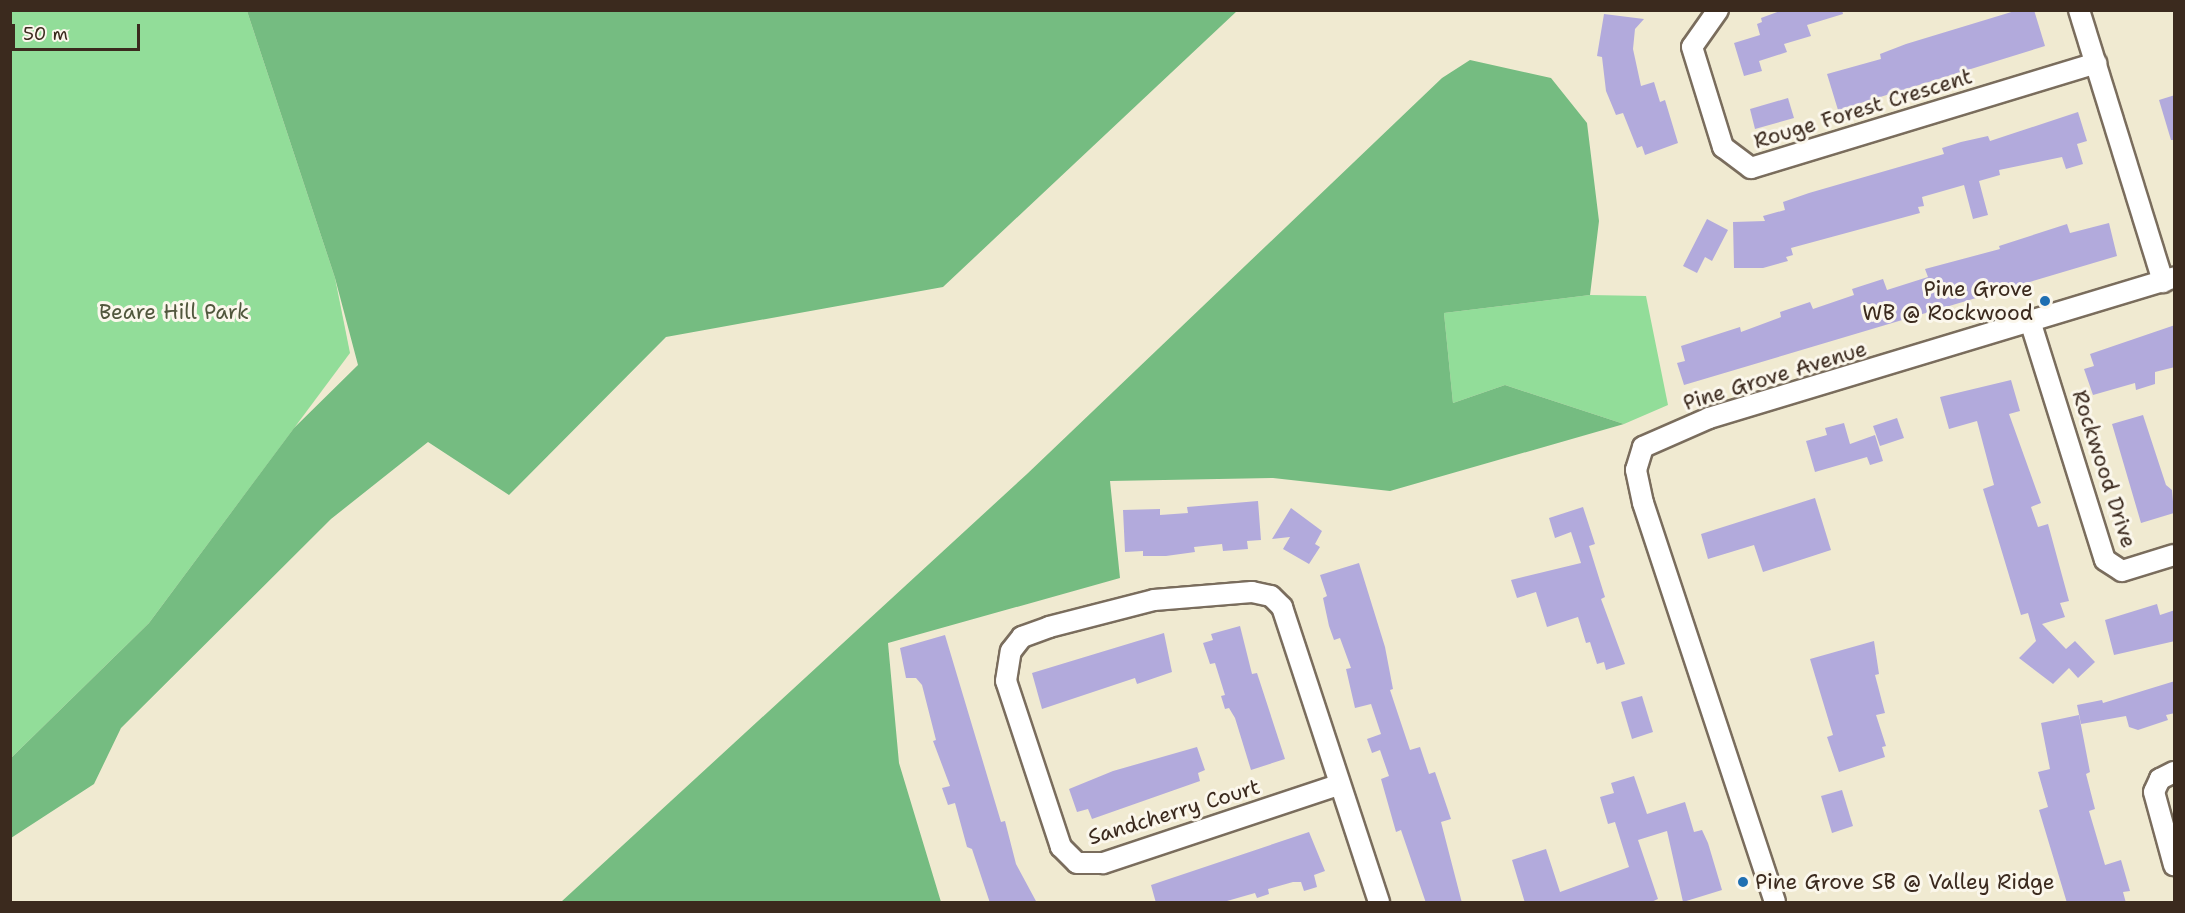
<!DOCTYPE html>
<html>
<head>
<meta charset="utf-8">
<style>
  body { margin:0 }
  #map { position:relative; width:2185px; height:913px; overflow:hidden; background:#f0ead1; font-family:"Shantell Sans",sans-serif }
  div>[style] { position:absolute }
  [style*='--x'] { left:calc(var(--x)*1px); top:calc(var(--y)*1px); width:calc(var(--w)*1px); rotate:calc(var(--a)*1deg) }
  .green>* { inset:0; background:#92dd99 }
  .forest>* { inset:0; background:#75bc81 }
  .building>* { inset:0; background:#b2aadc }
  .roads { filter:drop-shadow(2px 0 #7a6d5d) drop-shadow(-2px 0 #7a6d5d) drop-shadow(0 2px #7a6d5d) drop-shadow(0 -2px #7a6d5d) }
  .minor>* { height:20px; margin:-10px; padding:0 10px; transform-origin:10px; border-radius:10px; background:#fff }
  .dots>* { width:16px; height:16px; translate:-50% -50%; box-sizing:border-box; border:3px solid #fbf7ec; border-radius:50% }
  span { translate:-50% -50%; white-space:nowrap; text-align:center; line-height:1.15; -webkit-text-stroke:6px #fbf7ec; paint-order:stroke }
  .street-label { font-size:21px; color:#3b2a1e }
  .poi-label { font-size:21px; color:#3b2a1e }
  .right { translate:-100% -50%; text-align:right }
  .left { translate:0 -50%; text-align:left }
  .park-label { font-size:21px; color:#51573d }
  .frame { position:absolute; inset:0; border:12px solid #3b2a1e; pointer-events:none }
  .scale { position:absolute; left:12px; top:24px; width:128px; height:27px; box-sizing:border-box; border:3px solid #3b2a1e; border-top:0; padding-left:8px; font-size:18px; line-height:21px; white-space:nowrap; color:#3b2a1e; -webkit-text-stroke:4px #fbf7ec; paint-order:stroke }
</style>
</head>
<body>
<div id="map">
  <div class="green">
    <i style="clip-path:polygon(11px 11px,247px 11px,335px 278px,350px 353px,149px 623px,11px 758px)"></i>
    <i style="clip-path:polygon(1590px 295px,1646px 296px,1668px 405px,1624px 424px,1505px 385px,1453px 403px,1444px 313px)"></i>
  </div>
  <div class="forest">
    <i style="clip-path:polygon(247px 11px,247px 10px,1237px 11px,943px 287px,666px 337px,509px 495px,428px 442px,331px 519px,121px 728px,94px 784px,11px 838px,11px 758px,149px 623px,294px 428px,358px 365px,335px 278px)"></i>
    <i style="clip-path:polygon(1470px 60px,1551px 78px,1587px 123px,1599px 221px,1590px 295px,1444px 313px,1453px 403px,1505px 385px,1624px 424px,1390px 491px,1273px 478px,1110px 481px,1120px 578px,888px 643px,899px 763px,941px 902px,561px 902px,1027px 474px,1442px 78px)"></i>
  </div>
  <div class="building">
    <i style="clip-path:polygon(1783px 10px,1842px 10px,1843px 14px,1807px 25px,1811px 36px,1784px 44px,1787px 52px,1759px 61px,1762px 71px,1744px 76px,1734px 43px,1760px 35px,1757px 24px,1762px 22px,1761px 18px)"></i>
    <i style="clip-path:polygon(2018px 10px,2034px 10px,2045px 46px,1838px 110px,1827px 74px,1881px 59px,1880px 54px,1906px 44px)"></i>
    <i style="clip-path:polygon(1604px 14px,1644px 19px,1635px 29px,1633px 49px,1641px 86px,1654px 82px,1660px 102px,1665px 100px,1678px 143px,1645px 155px,1642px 146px,1637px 148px,1623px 113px,1616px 115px,1606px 91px,1602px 57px,1597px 56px)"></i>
    <i style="clip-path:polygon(2175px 95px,2175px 140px,2171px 140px,2159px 100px)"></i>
    <i style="clip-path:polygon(1788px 98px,1794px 118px,1755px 129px,1750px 109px)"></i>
    <i style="clip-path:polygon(2078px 112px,2087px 141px,2077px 144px,2083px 164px,2066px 169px,2062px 157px,1999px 170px,2000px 175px,1979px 181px,1988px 215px,1973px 219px,1964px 185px,1922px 197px,1924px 206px,1918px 207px,1920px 213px,1791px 248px,1793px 255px,1786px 257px,1788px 261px,1763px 268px,1734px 268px,1733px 222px,1765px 221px,1763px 216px,1785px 210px,1783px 202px,1809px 193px,1944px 154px,1942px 148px,1961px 142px,1988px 136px,1990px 141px)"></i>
    <i style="clip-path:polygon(1707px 219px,1728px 230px,1712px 261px,1705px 257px,1697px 273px,1683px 266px)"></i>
    <i style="clip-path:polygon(2109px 223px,2117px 256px,1684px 385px,1677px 363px,1685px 361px,1681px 346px,1740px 327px,1741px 332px,1781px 317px,1780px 312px,1810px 302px,1813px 309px,1854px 295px,1852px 289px,1883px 279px,1887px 290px,1928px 277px,1925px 269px,2000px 249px,1999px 246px,2067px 224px,2070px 233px)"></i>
    <i style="clip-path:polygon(2175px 325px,2175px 367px,2155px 372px,2155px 384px,2136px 390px,2135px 383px,2093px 395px,2084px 369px,2094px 366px,2090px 354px)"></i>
    <i style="clip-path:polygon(2011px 380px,2020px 411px,2009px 414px,2041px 503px,2031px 507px,2038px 527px,2048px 524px,2069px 601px,2060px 603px,2065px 617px,2042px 624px,2066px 649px,2075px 641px,2095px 662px,2078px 678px,2069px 668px,2053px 684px,2019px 658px,2036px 641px,2028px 613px,2021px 615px,1983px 489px,1994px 485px,1977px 421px,1949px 429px,1940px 397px)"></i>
    <i style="clip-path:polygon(2143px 415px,2166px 485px,2172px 490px,2174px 513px,2141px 523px,2112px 424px)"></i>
    <i style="clip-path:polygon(1897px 418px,1904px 438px,1880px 446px,1873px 426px)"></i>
    <i style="clip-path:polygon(1844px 423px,1850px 444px,1875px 435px,1883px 461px,1870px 465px,1867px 457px,1815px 472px,1806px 441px,1827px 435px,1825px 428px)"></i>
    <i style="clip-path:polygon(1815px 498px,1831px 550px,1763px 572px,1754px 545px,1708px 559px,1701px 534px)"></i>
    <i style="clip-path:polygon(1258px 501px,1261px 540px,1247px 541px,1248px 549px,1223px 551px,1222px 544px,1194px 547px,1195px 552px,1166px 556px,1143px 556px,1143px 551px,1125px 552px,1123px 510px,1160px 509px,1160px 515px,1188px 513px,1187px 507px)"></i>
    <i style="clip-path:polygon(1583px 507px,1595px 544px,1589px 546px,1605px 597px,1601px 599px,1625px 664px,1606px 670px,1604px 662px,1597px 664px,1590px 642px,1586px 643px,1578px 617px,1547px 627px,1536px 592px,1517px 598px,1511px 580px,1581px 563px,1571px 532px,1555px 538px,1549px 518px)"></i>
    <i style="clip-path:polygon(1291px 508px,1322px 531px,1315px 544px,1320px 547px,1309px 564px,1283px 549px,1290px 537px,1272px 539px)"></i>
    <i style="clip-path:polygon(1359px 563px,1385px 647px,1393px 689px,1390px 690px,1410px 750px,1420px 747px,1429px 774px,1435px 772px,1451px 819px,1441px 822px,1462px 903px,1426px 903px,1401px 830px,1396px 832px,1381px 779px,1389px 776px,1380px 750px,1372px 753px,1367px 739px,1381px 734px,1371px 704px,1355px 708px,1346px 669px,1351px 668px,1340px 638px,1334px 640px,1329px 626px,1323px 598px,1327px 596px,1320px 575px)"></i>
    <i style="clip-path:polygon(2157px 604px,2160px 615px,2175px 610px,2175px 641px,2114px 655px,2105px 620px)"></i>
    <i style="clip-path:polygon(1240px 626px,1252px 674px,1257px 673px,1285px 759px,1251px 770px,1235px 718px,1229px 708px,1225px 709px,1221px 696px,1225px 695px,1215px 663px,1210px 664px,1203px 643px,1213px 640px,1211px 634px)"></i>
    <i style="clip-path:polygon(1164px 633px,1172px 672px,1137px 684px,1135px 678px,1042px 709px,1032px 673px)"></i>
    <i style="clip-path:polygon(945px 635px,1001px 822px,1005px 821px,1016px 864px,1037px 903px,990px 903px,972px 849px,967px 847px,955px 803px,948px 805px,942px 788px,950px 786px,933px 741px,936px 740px,922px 685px,916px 678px,906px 678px,900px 648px)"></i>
    <i style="clip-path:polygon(1874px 641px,1879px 674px,1875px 675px,1885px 713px,1876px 715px,1886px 746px,1882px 747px,1885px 757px,1839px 772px,1827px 737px,1833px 735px,1810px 659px)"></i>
    <i style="clip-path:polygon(2175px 681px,2175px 713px,2166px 715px,2168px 720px,2138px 730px,2129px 727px,2126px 716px,2081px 724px,2077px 705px,2102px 700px,2103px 703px)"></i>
    <i style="clip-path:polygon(1642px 696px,1653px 732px,1632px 739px,1621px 702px)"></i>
    <i style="clip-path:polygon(2079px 715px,2090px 772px,2086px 774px,2095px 809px,2089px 811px,2105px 865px,2121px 860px,2130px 891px,2123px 892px,2126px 903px,2067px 903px,2039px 810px,2048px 807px,2038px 772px,2050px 769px,2041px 723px)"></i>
    <i style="clip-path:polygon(1197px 747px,1205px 770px,1198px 773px,1200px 781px,1092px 819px,1088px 809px,1077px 812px,1069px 789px,1113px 771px)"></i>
    <i style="clip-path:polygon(1634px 776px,1647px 814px,1685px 802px,1694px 832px,1702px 830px,1708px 843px,1722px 890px,1683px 902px,1667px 831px,1638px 840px,1658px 899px,1649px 903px,1525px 903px,1512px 860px,1546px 849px,1560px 892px,1629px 867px,1615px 822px,1608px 824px,1600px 797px,1614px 793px,1611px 783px)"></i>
    <i style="clip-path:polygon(1842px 790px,1853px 826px,1832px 833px,1821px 796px)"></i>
    <i style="clip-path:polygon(1309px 832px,1325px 871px,1314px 875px,1317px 887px,1304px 891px,1301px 882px,1293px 882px,1268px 889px,1269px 894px,1257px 898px,1255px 893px,1220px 903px,1156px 903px,1151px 885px)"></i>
  </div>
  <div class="roads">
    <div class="minor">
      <i style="--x:1718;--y:10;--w:45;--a:125.1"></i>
      <i style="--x:1692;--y:47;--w:105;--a:72.8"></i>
      <i style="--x:1723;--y:147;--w:35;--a:37"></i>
      <i style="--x:1751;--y:168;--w:361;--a:-16.9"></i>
      <i style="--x:2079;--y:10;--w:285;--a:72.8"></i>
      <i style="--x:2031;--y:324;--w:247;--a:72.6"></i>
      <i style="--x:2105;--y:560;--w:20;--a:33"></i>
      <i style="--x:2122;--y:571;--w:54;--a:-17.1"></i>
      <i style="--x:2174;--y:772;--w:16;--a:153"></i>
      <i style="--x:2160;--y:779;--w:14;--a:115"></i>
      <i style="--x:2154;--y:792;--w:76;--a:74.7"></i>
      <i style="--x:1338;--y:785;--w:248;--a:161.6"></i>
      <i style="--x:1103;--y:863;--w:26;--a:180"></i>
      <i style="--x:1077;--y:863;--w:23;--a:-135"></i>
      <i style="--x:1061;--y:847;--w:175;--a:-108.3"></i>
      <i style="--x:1006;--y:681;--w:30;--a:-81"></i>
      <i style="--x:1011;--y:651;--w:18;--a:-52"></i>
      <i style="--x:1022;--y:637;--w:29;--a:-20"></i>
      <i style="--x:1049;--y:627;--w:108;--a:-14.4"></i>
      <i style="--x:1154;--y:600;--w:98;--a:-4.7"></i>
      <i style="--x:1252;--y:592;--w:19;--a:12"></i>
      <i style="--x:1271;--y:596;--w:16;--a:45"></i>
      <i style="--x:1282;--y:607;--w:311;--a:71.8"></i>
      <i style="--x:1775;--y:902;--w:420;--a:-108.3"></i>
      <i style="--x:1643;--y:503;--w:34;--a:-102"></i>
      <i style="--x:1636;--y:470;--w:24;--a:-73"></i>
      <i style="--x:1643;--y:447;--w:72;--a:-23.7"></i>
      <i style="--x:1709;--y:418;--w:486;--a:-16.8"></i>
    </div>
  </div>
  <div class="dots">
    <i style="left:2045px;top:301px;background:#1f6fb2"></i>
    <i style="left:1743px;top:882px;background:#1f6fb2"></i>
  </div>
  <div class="street-label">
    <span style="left:1863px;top:109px;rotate:-17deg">Rouge Forest Crescent</span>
    <span style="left:1775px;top:376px;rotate:-17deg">Pine Grove Avenue</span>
    <span style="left:2104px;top:469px;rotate:72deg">Rockwood Drive</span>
    <span style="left:1174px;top:812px;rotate:-17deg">Sandcherry Court</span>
  </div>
  <div class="poi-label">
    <span class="right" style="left:2033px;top:301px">Pine Grove<br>WB @ Rockwood</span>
    <span class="left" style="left:1755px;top:882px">Pine Grove SB @ Valley Ridge</span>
  </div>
  <div class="park-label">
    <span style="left:174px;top:312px">Beare Hill Park</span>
  </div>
  <div class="frame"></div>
  <div class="scale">50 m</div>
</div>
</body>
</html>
